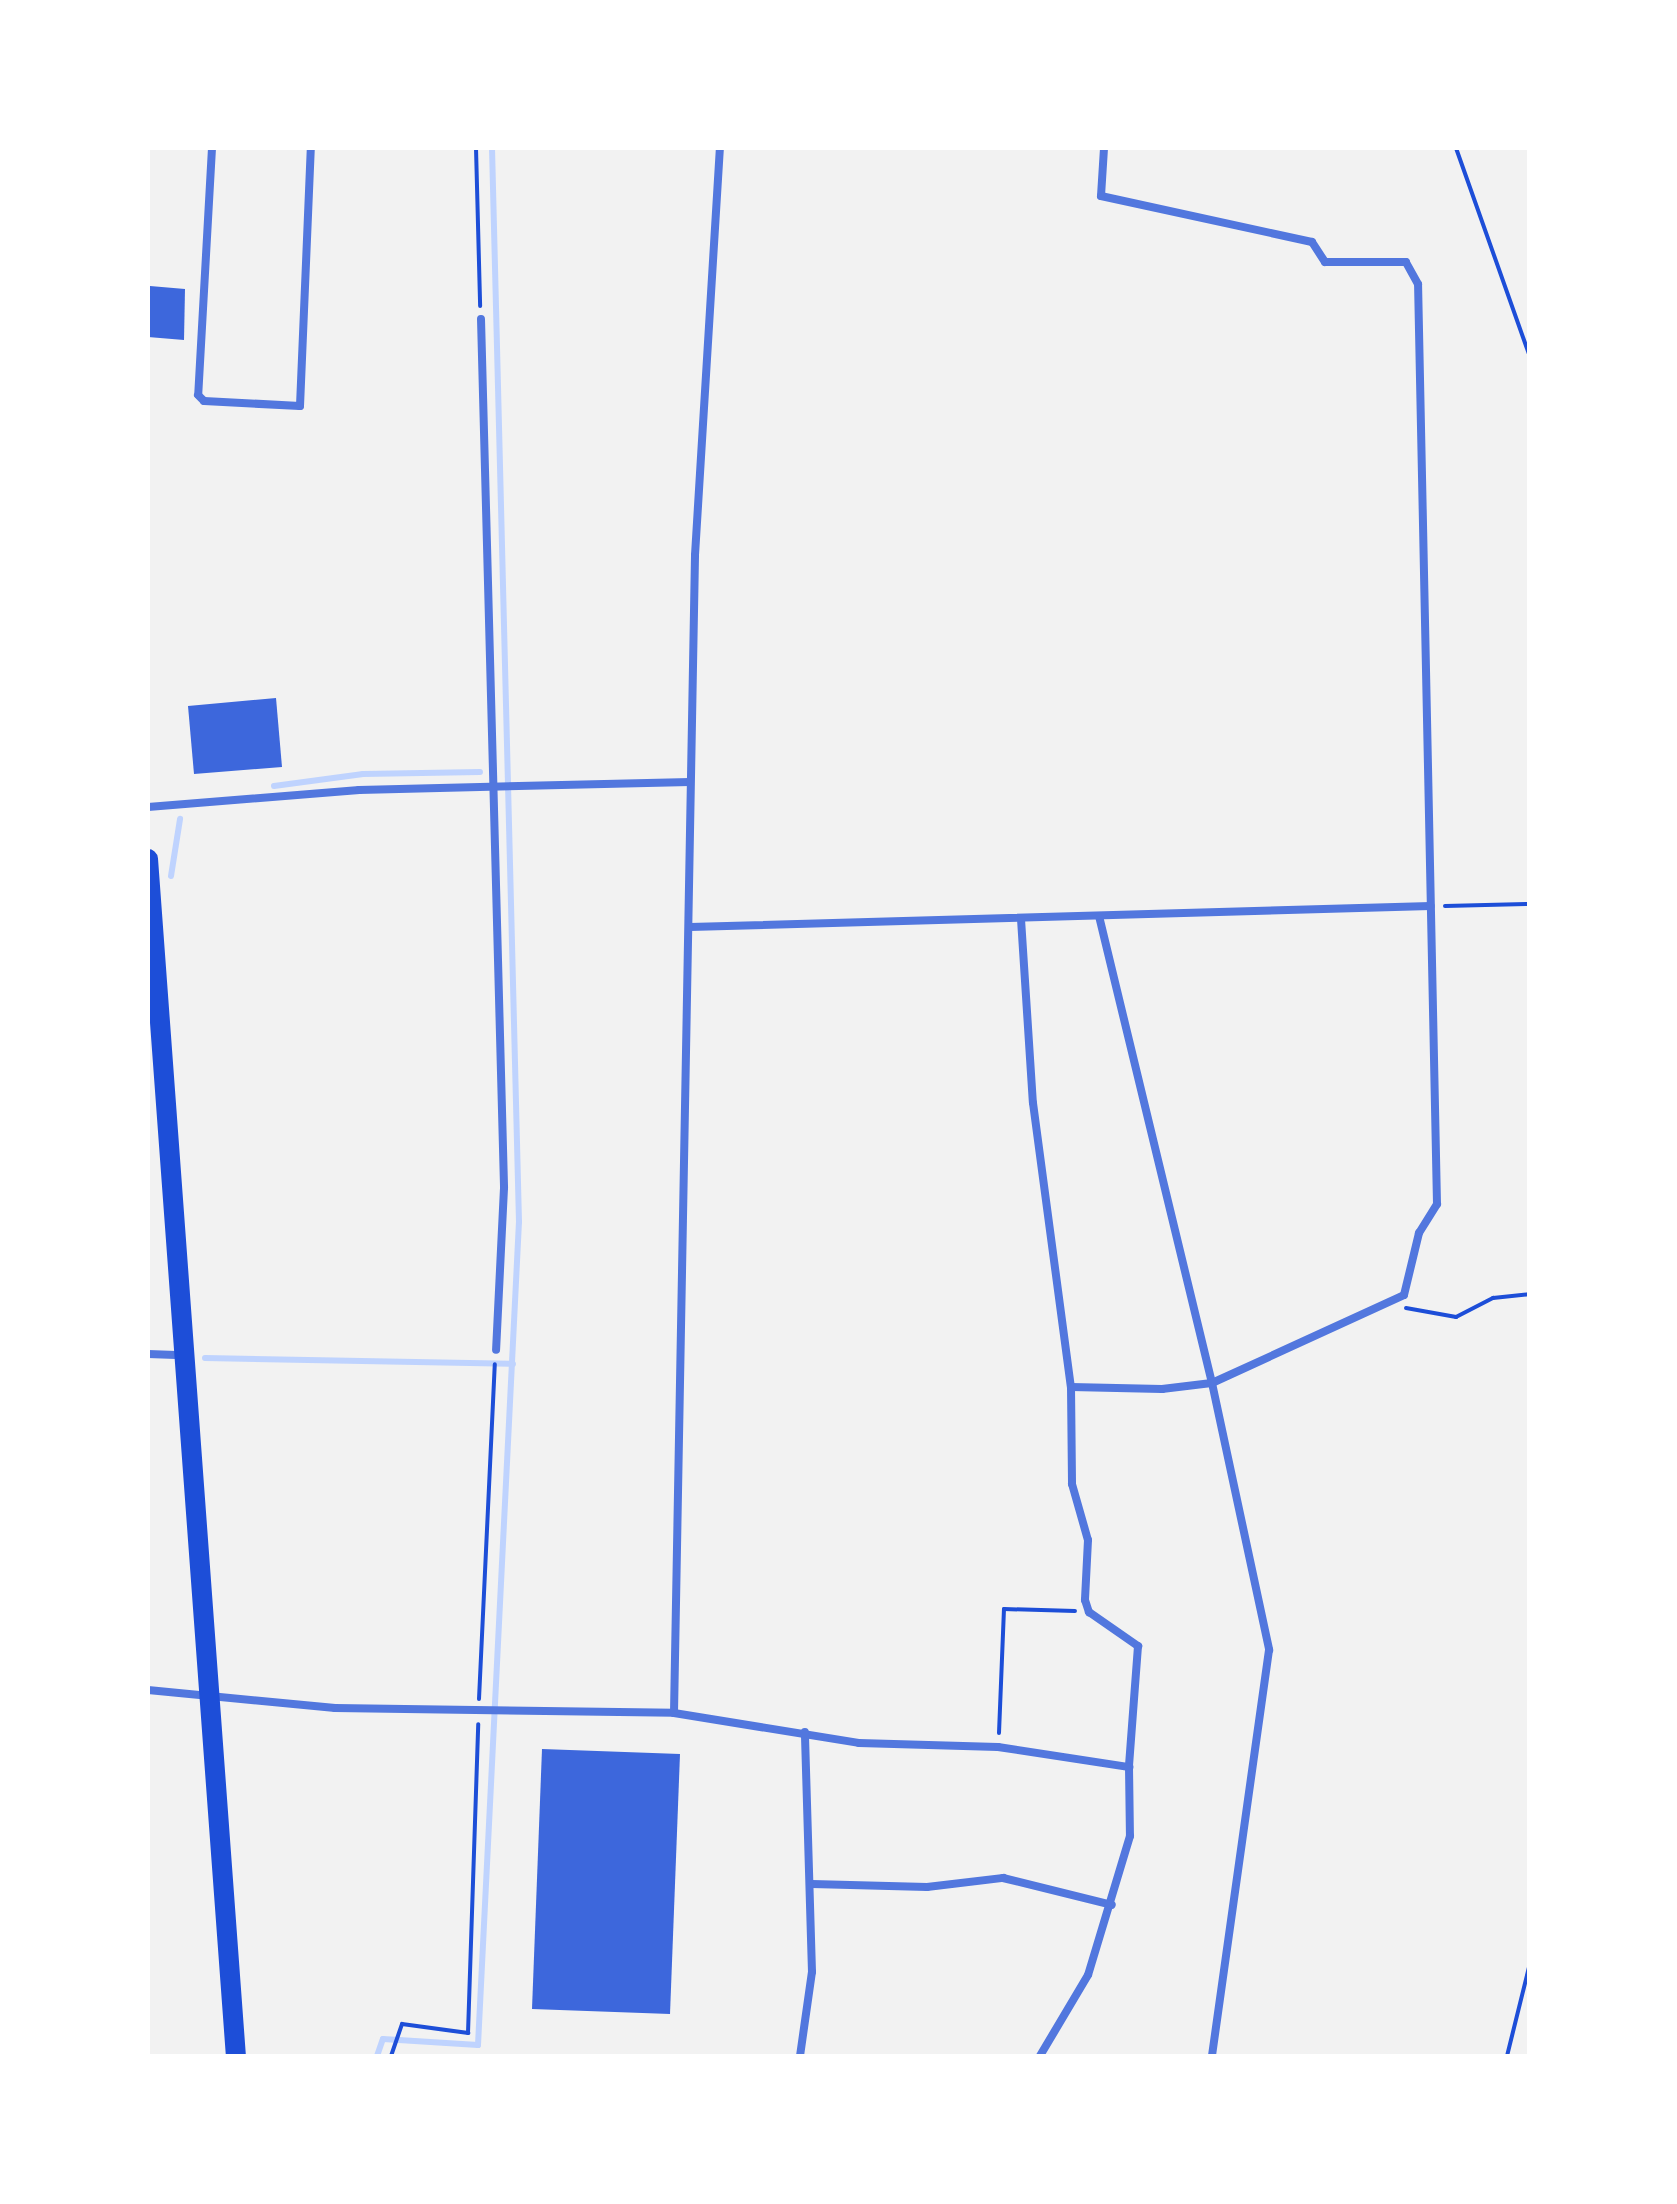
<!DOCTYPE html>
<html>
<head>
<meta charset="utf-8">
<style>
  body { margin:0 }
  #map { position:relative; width:1677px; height:2204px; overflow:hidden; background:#f2f2f2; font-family:Rubik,sans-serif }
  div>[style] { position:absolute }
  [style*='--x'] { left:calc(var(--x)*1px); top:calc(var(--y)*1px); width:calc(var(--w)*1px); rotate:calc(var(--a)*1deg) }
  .stream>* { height:6px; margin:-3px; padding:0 3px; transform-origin:3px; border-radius:3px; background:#bfd3fe }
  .building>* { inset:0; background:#3d67dc }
  .path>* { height:4px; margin:-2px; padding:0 2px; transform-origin:2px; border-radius:2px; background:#1d4ed8 }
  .minor>* { height:8px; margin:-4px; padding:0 4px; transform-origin:4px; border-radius:4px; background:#5277de }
  .primary>* { height:20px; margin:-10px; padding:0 10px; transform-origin:10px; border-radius:10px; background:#1d4ed8 }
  span { translate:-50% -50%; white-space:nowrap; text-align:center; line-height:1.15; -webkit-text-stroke:6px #fff; paint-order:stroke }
  .frame { position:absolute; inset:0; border:150px solid #fff; pointer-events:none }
</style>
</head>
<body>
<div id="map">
  <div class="stream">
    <i style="--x:274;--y:786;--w:90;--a:-7.7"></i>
    <i style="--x:363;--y:774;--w:117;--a:-1"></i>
    <i style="--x:171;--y:876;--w:58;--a:-81"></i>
    <i style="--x:205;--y:1358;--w:308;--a:1.1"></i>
    <i style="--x:377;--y:2056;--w:18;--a:-71"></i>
    <i style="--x:383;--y:2039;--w:95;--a:3.6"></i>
    <i style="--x:478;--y:2045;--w:824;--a:-87.15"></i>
    <i style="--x:519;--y:1222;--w:1074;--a:-91.44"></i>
  </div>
  <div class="building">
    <i style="clip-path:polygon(150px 286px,185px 289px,184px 340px,148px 337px)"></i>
    <i style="clip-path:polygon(276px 698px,282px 767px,194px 774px,188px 706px)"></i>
    <i style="clip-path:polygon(542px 1749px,680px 1754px,670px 2014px,532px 2009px)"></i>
  </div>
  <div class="path">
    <i style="--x:476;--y:148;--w:158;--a:88.5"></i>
    <i style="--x:1456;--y:148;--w:219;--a:70.5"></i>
    <i style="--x:1445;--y:906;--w:84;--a:-1.4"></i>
    <i style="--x:1406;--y:1308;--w:51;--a:10.2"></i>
    <i style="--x:1456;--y:1317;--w:42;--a:-27.2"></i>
    <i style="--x:1493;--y:1298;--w:36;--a:-6"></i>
    <i style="--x:479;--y:1699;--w:335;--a:-87.3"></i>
    <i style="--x:999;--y:1733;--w:124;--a:-87.7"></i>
    <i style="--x:1004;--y:1609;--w:71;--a:1.6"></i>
    <i style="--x:391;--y:2056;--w:34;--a:-71"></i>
    <i style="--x:402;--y:2024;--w:67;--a:7.8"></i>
    <i style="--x:468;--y:2033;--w:309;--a:-88.1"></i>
    <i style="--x:1507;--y:2056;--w:92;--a:-76.1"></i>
  </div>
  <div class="minor">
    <i style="--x:212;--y:148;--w:247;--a:93.2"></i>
    <i style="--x:198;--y:395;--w:8;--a:45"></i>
    <i style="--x:204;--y:401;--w:96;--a:3"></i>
    <i style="--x:300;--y:406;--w:258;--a:-87.6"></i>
    <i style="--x:481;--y:319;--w:869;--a:88.48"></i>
    <i style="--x:504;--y:1188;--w:162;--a:92.8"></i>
    <i style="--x:148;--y:807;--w:212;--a:-4.6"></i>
    <i style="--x:359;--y:790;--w:331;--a:-1.4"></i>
    <i style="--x:1099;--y:916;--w:480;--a:76.4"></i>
    <i style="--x:1212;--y:1383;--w:273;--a:77.9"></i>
    <i style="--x:1269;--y:1650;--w:410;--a:98"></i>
    <i style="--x:1021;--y:919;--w:184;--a:86.3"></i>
    <i style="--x:1033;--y:1103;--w:287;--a:82.4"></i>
    <i style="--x:1071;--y:1387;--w:97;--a:89.4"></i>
    <i style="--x:1072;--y:1484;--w:58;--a:74.1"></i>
    <i style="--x:1088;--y:1540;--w:60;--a:92.9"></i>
    <i style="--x:1085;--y:1600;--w:13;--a:72"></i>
    <i style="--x:1089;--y:1612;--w:60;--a:34.8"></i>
    <i style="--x:1138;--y:1646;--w:121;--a:94.3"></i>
    <i style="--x:1129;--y:1767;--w:69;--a:89.2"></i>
    <i style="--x:1130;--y:1836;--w:145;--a:106.8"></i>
    <i style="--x:1088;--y:1975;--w:94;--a:120.7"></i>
    <i style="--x:690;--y:927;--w:741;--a:-1.62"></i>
    <i style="--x:148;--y:1354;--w:35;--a:2"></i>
    <i style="--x:1071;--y:1387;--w:91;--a:1.3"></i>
    <i style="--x:1162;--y:1389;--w:50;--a:-6.8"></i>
    <i style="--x:1212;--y:1383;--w:211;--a:-24.6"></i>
    <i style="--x:1404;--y:1295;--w:64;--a:-76.4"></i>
    <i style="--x:1419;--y:1233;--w:34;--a:-58"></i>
    <i style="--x:1437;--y:1204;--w:920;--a:-91.18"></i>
    <i style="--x:1418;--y:284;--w:25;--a:-119"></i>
    <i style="--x:1406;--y:262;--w:81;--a:180"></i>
    <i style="--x:1325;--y:262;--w:24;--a:-123"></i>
    <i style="--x:1312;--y:242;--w:216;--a:-167.7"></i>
    <i style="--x:1101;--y:196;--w:48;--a:-86.4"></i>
    <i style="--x:148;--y:1690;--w:188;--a:5.5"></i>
    <i style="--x:335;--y:1708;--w:339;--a:0.8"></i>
    <i style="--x:674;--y:1713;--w:187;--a:9.2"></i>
    <i style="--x:859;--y:1743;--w:139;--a:1.6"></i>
    <i style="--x:998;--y:1747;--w:133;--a:8.7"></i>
    <i style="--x:674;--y:1713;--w:1158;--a:-88.96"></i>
    <i style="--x:695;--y:555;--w:408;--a:-86.5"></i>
    <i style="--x:812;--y:1884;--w:115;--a:1.5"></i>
    <i style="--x:927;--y:1887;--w:77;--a:-6.8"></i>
    <i style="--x:1003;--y:1878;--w:112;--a:13.9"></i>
    <i style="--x:800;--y:2056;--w:85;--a:-81.9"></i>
    <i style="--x:812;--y:1972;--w:240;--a:-91.7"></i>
  </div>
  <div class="primary">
    <i style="--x:148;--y:859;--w:1200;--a:85.8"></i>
  </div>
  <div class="frame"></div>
</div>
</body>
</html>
